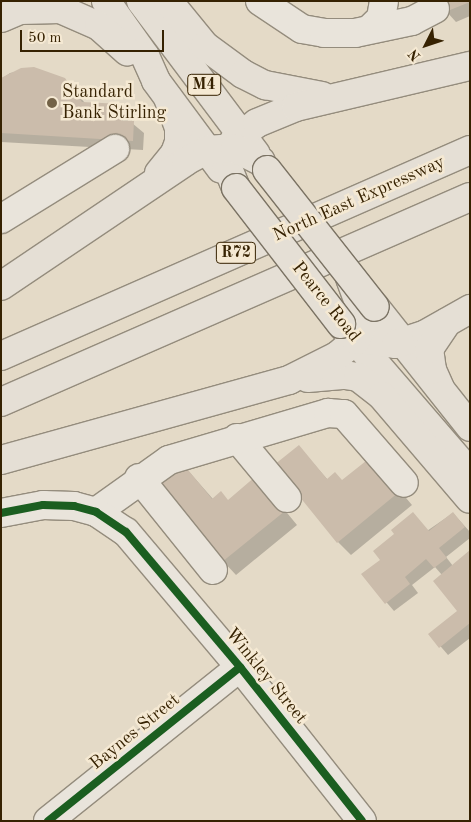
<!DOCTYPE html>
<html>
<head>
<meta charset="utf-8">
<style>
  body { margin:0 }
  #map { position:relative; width:471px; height:822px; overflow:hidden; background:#e4dac7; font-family:"Old Standard TT",serif }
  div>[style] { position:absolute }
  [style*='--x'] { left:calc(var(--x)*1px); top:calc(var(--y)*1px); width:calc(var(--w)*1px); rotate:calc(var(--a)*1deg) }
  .shadow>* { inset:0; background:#0003 }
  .building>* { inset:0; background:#cbbcab }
  .roads { filter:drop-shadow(1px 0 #948c7d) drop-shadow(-1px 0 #948c7d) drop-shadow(0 1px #948c7d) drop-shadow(0 -1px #948c7d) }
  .minor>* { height:28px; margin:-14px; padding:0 14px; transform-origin:14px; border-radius:14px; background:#e9e4db }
  .major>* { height:28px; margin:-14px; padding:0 14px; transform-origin:14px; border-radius:14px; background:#e5dfd5 }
  .highway>* { height:28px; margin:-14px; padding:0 14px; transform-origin:14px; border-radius:14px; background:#e5dfd5 }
  .bridges { filter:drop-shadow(1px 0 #7b7364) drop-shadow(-1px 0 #7b7364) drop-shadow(0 1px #7b7364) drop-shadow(0 -1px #7b7364) }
  .major-bridge>* { height:28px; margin:-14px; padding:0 14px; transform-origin:14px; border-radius:14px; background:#e5dfd5 }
  .cycleway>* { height:8px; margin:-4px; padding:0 4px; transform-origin:4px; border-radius:4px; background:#1b5e20 }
  .dots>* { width:14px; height:14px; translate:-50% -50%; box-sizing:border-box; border:2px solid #f5e9d3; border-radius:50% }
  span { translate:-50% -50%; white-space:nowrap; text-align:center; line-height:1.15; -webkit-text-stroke:5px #f5e9d3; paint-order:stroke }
  .shield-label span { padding:1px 4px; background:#f5e9d3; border:1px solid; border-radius:4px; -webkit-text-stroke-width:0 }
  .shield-label { font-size:16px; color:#362202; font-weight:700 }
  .poi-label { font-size:18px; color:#362202 }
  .left { translate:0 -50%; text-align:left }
  .street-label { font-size:18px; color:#362202 }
  .frame { position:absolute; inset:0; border:2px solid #362202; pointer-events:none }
  .north { position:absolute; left:401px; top:20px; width:50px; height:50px; -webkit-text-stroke:4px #f5e9d3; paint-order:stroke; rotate:229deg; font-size:14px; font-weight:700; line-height:20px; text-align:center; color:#362202 }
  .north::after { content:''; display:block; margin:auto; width:18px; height:22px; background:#362202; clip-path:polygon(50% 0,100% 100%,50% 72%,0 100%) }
  .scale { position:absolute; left:20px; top:30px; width:144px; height:22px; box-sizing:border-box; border:2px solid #362202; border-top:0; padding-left:6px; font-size:15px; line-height:18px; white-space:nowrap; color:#362202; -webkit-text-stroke:4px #f5e9d3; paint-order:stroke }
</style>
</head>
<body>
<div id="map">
  <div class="shadow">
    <i style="clip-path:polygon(470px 1px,470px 16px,456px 22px,446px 11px)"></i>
    <i style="clip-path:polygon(34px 68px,64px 79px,85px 103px,122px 105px,132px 116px,132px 123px,144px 133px,143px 150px,1px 142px,1px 79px,10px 73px)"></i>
    <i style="clip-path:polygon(298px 446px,328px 480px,343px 481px,384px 472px,412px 505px,351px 555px,338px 542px)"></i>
    <i style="clip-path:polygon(184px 466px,213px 499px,228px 501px,269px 491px,297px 525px,236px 575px,223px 561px)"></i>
    <i style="clip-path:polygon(453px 513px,470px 532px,470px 538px,446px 557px,453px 566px,470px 552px,470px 638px,448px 655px,430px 634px,459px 611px,442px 575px,435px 567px,412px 585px,418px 593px,394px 611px,363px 575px)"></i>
  </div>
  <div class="building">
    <i style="clip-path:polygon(441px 1px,470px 1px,470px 2px,445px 12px)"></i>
    <i style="clip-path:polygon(34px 67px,65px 78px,82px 102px,122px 104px,122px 121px,134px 121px,133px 141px,1px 133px,1px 78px,21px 68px)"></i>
    <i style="clip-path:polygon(299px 445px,327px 479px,335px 472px,342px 480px,371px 457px,399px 492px,337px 543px,274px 465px)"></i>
    <i style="clip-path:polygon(184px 465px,212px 499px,221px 491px,228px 500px,256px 476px,285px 511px,222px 562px,159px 485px)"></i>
    <i style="clip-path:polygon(413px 512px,429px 531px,453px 512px,465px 527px,439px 548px,447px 558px,434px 568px,426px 559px,405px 577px,410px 584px,385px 604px,361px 574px,380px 560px,373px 551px,394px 534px,391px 530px)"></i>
    <i style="clip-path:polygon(470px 550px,470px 623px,439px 648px,428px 634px,457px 611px,433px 581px)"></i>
  </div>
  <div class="roads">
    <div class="minor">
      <i style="--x:260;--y:1;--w:50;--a:33.7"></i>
      <i style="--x:302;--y:29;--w:22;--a:10"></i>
      <i style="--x:324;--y:33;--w:31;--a:0"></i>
      <i style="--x:355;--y:33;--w:58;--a:-11.9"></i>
      <i style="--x:412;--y:21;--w:26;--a:-28"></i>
      <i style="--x:372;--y:27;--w:13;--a:-45"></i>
      <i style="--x:381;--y:18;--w:17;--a:-80"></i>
      <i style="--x:1;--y:219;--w:134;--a:-31.6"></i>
      <i style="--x:237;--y:438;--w:78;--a:50.2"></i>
      <i style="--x:139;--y:478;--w:118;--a:51.2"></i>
      <i style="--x:96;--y:512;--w:90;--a:-35.5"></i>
      <i style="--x:169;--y:460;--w:166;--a:-16.5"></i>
      <i style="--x:328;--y:413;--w:16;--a:4"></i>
      <i style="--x:344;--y:414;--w:91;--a:49"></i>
      <i style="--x:1;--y:513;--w:43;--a:-10.8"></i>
      <i style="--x:43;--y:505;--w:31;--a:2"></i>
      <i style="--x:74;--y:506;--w:23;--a:15"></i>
      <i style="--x:96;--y:512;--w:36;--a:34"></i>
      <i style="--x:126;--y:532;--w:177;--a:49.8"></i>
      <i style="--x:240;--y:667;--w:196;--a:51.6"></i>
      <i style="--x:48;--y:821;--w:246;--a:-38.7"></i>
    </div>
    <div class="major">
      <i style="--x:106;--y:1;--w:67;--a:54.7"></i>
      <i style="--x:145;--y:56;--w:27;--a:66"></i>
      <i style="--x:156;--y:81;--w:109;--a:53.5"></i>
      <i style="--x:141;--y:1;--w:191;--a:53.1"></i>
      <i style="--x:1;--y:18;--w:21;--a:-23"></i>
      <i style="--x:20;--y:10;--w:40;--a:-1.4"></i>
      <i style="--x:60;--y:9;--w:43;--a:23.6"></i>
      <i style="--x:99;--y:26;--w:38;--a:42"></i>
      <i style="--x:375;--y:307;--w:153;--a:51.6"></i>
      <i style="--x:343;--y:326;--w:194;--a:49.2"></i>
    </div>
    <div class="highway">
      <i style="--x:168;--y:1;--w:58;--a:50.6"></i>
      <i style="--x:205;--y:46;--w:47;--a:36.4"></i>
      <i style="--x:243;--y:74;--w:25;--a:27"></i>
      <i style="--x:265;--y:85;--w:58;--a:10.9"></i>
      <i style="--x:159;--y:173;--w:26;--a:-51"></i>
      <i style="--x:175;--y:153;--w:12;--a:-70"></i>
      <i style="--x:179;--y:142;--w:14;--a:-90"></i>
      <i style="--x:179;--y:128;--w:32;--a:-110"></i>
      <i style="--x:236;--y:188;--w:27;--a:-112"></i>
      <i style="--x:226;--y:163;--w:11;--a:-80"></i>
      <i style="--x:228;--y:152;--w:13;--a:-61"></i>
      <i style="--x:234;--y:141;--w:29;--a:-38"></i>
      <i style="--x:257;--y:123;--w:42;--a:-22.3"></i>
      <i style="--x:296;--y:107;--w:179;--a:-13.3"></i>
      <i style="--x:1;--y:286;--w:223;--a:-34"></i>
      <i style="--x:186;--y:161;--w:24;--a:-28"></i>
      <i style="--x:207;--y:150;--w:28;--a:-4"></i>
      <i style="--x:235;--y:148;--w:29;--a:27"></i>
      <i style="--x:344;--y:326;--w:27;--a:31"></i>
      <i style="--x:367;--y:340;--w:29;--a:8"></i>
      <i style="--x:396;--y:344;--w:32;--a:-18"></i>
      <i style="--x:426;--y:334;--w:51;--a:-29.6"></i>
      <i style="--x:1;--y:356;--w:512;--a:-23.71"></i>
      <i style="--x:308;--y:378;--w:37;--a:-5"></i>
      <i style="--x:345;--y:375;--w:13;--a:9"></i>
      <i style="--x:358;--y:377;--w:31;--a:38"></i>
      <i style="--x:382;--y:396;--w:135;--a:49.5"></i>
      <i style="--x:440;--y:388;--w:20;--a:-114"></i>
      <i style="--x:432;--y:370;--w:21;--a:-98"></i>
      <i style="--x:429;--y:349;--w:32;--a:-56"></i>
      <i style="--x:1;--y:402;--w:512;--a:-23.61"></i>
      <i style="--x:1;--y:460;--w:299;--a:-15.5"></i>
      <i style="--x:289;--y:380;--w:54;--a:-26.6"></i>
      <i style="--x:337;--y:356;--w:25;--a:-40"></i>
      <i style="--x:356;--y:340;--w:12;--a:-66"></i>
      <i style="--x:361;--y:329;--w:18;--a:-87"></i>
      <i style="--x:362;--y:311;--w:35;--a:-110"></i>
    </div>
  </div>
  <div class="bridges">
    <div class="major-bridge">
      <i style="--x:267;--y:170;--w:174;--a:51.8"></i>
      <i style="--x:236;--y:188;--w:172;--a:52.3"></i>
    </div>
  </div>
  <div class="cycleway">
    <i style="--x:1;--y:513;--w:43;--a:-10.8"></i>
    <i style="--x:43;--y:505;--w:31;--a:2"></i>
    <i style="--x:74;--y:506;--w:23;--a:15"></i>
    <i style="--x:96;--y:512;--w:36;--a:34"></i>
    <i style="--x:126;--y:532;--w:177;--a:49.8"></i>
    <i style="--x:240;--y:667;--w:196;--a:51.6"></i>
    <i style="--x:48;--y:821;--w:246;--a:-38.7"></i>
  </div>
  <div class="dots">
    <i style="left:52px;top:103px;background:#736247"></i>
  </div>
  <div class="shield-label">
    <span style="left:204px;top:85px">M4</span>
    <span style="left:236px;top:253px">R72</span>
  </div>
  <div class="poi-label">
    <span class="left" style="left:62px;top:103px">Standard<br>Bank Stirling</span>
  </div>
  <div class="street-label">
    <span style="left:359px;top:199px;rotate:-24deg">North East Expressway</span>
    <span style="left:326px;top:302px;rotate:51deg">Pearce Road</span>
    <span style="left:266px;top:676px;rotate:51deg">Winkley Street</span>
    <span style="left:135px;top:732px;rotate:-39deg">Baynes Street</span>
  </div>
  <div class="frame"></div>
  <div class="north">N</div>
  <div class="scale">50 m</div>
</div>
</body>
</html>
